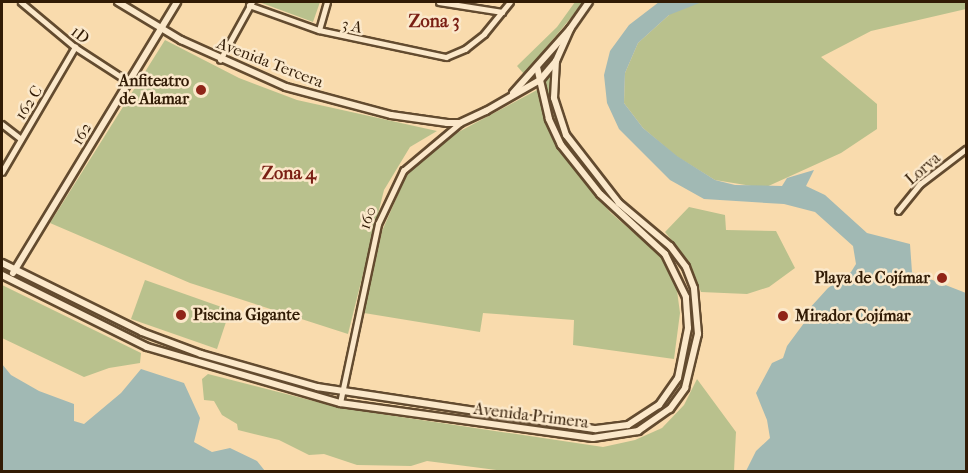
<!DOCTYPE html>
<html>
<head>
<meta charset="utf-8">
<style>
  body { margin:0 }
  #map { position:relative; width:968px; height:473px; overflow:hidden; background:#f9dbad; font-family:"IM FELL French Canon",serif }
  div>[style] { position:absolute }
  [style*='--x'] { left:calc(var(--x)*1px); top:calc(var(--y)*1px); width:calc(var(--w)*1px); rotate:calc(var(--a)*1deg) }
  .green>* { inset:0; background:#b9c18d }
  .water>* { inset:0; background:#a1b9b4 }
  .roads { filter:drop-shadow(2px 0 #634b2f) drop-shadow(-2px 0 #634b2f) drop-shadow(0 2px #634b2f) drop-shadow(0 -2px #634b2f) }
  .street>* { height:4.5px; margin:-2.25px; padding:0 2.25px; transform-origin:2.25px; border-radius:2.25px; background:#fbe8ca }
  .secondary>* { height:6px; margin:-3px; padding:0 3px; transform-origin:3px; border-radius:3px; background:#fbe8ca }
  .dots>* { width:16px; height:16px; translate:-50% -50%; box-sizing:border-box; border:3px solid #fbe8ca; border-radius:50% }
  span { translate:-50% -50%; white-space:nowrap; text-align:center; line-height:1.15; -webkit-text-stroke:5px #fbe8ca; paint-order:stroke }
  .street-label { font-size:16px; color:#311b05 }
  .poi-label { font-size:16px; color:#311b05; font-weight:700 }
  .right { translate:-100% -50%; text-align:right }
  .left { translate:0 -50%; text-align:left }
  .neighbourhood-label { font-size:18px; color:#7a1f14; font-weight:700 }
  .frame { position:absolute; inset:0; border:3px solid #311b05; pointer-events:none }
</style>
</head>
<body>
<div id="map">
  <div class="green">
    <i style="clip-path:polygon(259px 2px,320px 2px,313px 22px)"></i>
    <i style="clip-path:polygon(575px 2px,584px 2px,524px 74px,517px 66px,557px 27px)"></i>
    <i style="clip-path:polygon(666px 2px,966px 2px,966px 9px,871px 31px,821px 57px,877px 104px,877px 129px,841px 153px,764px 188px,715px 180px,676px 156px,643px 128px,624px 103px,625px 73px,638px 43px,669px 15px)"></i>
    <i style="clip-path:polygon(165px 40px,239px 78px,297px 100px,437px 131px,410px 147px,384px 190px,348px 334px,190px 283px,50px 223px)"></i>
    <i style="clip-path:polygon(551px 70px,553px 112px,564px 139px,561px 140px,543px 81px)"></i>
    <i style="clip-path:polygon(537px 90px,545px 123px,559px 150px,611px 213px,665px 260px,676px 283px,680px 313px,674px 359px,573px 345px,574px 320px,483px 313px,480px 332px,364px 313px,382px 231px,408px 172px,449px 137px)"></i>
    <i style="clip-path:polygon(689px 207px,725px 215px,726px 230px,776px 231px,795px 268px,769px 287px,747px 294px,701px 292px,689px 262px,665px 232px)"></i>
    <i style="clip-path:polygon(145px 280px,230px 310px,217px 349px,131px 319px)"></i>
    <i style="clip-path:polygon(2px 285px,141px 353px,140px 363px,109px 368px,84px 377px,2px 338px)"></i>
    <i style="clip-path:polygon(208px 374px,341px 408px,603px 447px,635px 440px,662px 428px,684px 405px,697px 379px,736px 432px,734px 471px,504px 471px,427px 461px,411px 466px,357px 465px,324px 454px,309px 455px,279px 440px,238px 430px,237px 424px,222px 415px,214px 401px,204px 400px,202px 379px)"></i>
  </div>
  <div class="water">
    <i style="clip-path:polygon(659px 2px,702px 2px,669px 15px,638px 43px,625px 73px,624px 103px,643px 128px,677px 156px,715px 180px,735px 185px,782px 186px,787px 178px,814px 170px,806px 186px,825px 195px,867px 233px,910px 244px,912px 272px,966px 293px,966px 471px,746px 471px,756px 451px,770px 438px,767px 420px,756px 393px,772px 363px,783px 358px,787px 346px,807px 319px,808px 310px,828px 288px,851px 272px,856px 264px,853px 246px,815px 212px,784px 204px,704px 199px,670px 180px,619px 129px,607px 103px,604px 75px,610px 51px,629px 25px)"></i>
    <i style="clip-path:polygon(2px 364px,11px 375px,39px 391px,74px 404px,74px 421px,84px 424px,121px 393px,141px 369px,184px 383px,200px 418px,194px 442px,212px 452px,230px 448px,257px 461px,265px 471px,2px 471px)"></i>
  </div>
  <div class="roads">
    <div class="street">
      <i style="--x:21;--y:2;--w:70;--a:39.8"></i>
      <i style="--x:75;--y:47;--w:64;--a:32.9"></i>
      <i style="--x:439;--y:2;--w:64;--a:9"></i>
      <i style="--x:249;--y:5;--w:74;--a:19.7"></i>
      <i style="--x:319;--y:30;--w:130;--a:12"></i>
      <i style="--x:446;--y:57;--w:21;--a:-23"></i>
      <i style="--x:465;--y:49;--w:24;--a:-38"></i>
      <i style="--x:484;--y:34;--w:41;--a:-50.9"></i>
      <i style="--x:319;--y:30;--w:29;--a:-74"></i>
      <i style="--x:220;--y:60;--w:66;--a:-61.1"></i>
      <i style="--x:2;--y:124;--w:24;--a:38"></i>
      <i style="--x:2;--y:172;--w:145;--a:-59.7"></i>
      <i style="--x:898;--y:211;--w:35;--a:-51"></i>
      <i style="--x:920;--y:184;--w:58;--a:-37.3"></i>
      <i style="--x:340;--y:403;--w:183;--a:-78"></i>
      <i style="--x:378;--y:224;--w:59;--a:-64.7"></i>
      <i style="--x:403;--y:171;--w:75;--a:-40.1"></i>
    </div>
    <div class="secondary">
      <i style="--x:118;--y:2;--w:74;--a:31.1"></i>
      <i style="--x:181;--y:40;--w:115;--a:24.1"></i>
      <i style="--x:286;--y:87;--w:109;--a:14.9"></i>
      <i style="--x:391;--y:115;--w:57;--a:8.1"></i>
      <i style="--x:447;--y:123;--w:13;--a:0"></i>
      <i style="--x:460;--y:123;--w:29;--a:-25"></i>
      <i style="--x:486;--y:111;--w:62;--a:-29.9"></i>
      <i style="--x:540;--y:80;--w:25;--a:-50"></i>
      <i style="--x:556;--y:61;--w:35;--a:-66"></i>
      <i style="--x:513;--y:93;--w:86;--a:-48.3"></i>
      <i style="--x:570;--y:29;--w:33;--a:-55"></i>
      <i style="--x:2;--y:263;--w:156;--a:26.2"></i>
      <i style="--x:142;--y:332;--w:63;--a:20.4"></i>
      <i style="--x:201;--y:354;--w:121;--a:15.9"></i>
      <i style="--x:317;--y:387;--w:282;--a:8.6"></i>
      <i style="--x:596;--y:429;--w:32;--a:-7"></i>
      <i style="--x:628;--y:425;--w:37;--a:-33"></i>
      <i style="--x:659;--y:405;--w:33;--a:-55"></i>
      <i style="--x:678;--y:378;--w:51;--a:-78.7"></i>
      <i style="--x:688;--y:328;--w:31;--a:-94"></i>
      <i style="--x:686;--y:297;--w:48;--a:-116"></i>
      <i style="--x:665;--y:254;--w:88;--a:-137.3"></i>
      <i style="--x:600;--y:194;--w:63;--a:-128.5"></i>
      <i style="--x:561;--y:145;--w:29;--a:-115"></i>
      <i style="--x:549;--y:119;--w:53;--a:-103"></i>
      <i style="--x:13;--y:273;--w:317;--a:-58.8"></i>
      <i style="--x:2;--y:275;--w:162;--a:26.4"></i>
      <i style="--x:147;--y:347;--w:201;--a:16.2"></i>
      <i style="--x:340;--y:403;--w:255;--a:7.9"></i>
      <i style="--x:593;--y:438;--w:46;--a:-8.8"></i>
      <i style="--x:638;--y:431;--w:39;--a:-35"></i>
      <i style="--x:670;--y:409;--w:26;--a:-54"></i>
      <i style="--x:685;--y:388;--w:56;--a:-76.5"></i>
      <i style="--x:698;--y:334;--w:46;--a:-95"></i>
      <i style="--x:694;--y:288;--w:22;--a:-111"></i>
      <i style="--x:686;--y:267;--w:26;--a:-127"></i>
      <i style="--x:670;--y:246;--w:67;--a:-139.9"></i>
      <i style="--x:619;--y:203;--w:86;--a:-127.9"></i>
      <i style="--x:566;--y:135;--w:39;--a:-108"></i>
      <i style="--x:554;--y:98;--w:37;--a:-87"></i>
    </div>
  </div>
  <div class="dots">
    <i style="left:201px;top:90px;background:#8f2418"></i>
    <i style="left:942px;top:278px;background:#8f2418"></i>
    <i style="left:181px;top:315px;background:#8f2418"></i>
    <i style="left:783px;top:316px;background:#8f2418"></i>
  </div>
  <div class="street-label">
    <span style="left:352px;top:26px;rotate:13deg">3 A</span>
    <span style="left:80px;top:35px;rotate:37deg">1D</span>
    <span style="left:270px;top:63px;rotate:21deg">Avenida Tercera</span>
    <span style="left:29px;top:103px;rotate:-58deg">162 C</span>
    <span style="left:82px;top:134px;rotate:-59deg">162</span>
    <span style="left:923px;top:169px;rotate:-41deg">Lorva</span>
    <span style="left:368px;top:218px;rotate:-71deg">160</span>
    <span style="left:531px;top:416px;rotate:7deg">Avenida Primera</span>
  </div>
  <div class="poi-label">
    <span class="right" style="left:189px;top:90px">Anfiteatro<br>de Alamar</span>
    <span class="right" style="left:930px;top:278px">Playa de Cojímar</span>
    <span class="left" style="left:193px;top:315px">Piscina Gigante</span>
    <span class="left" style="left:795px;top:316px">Mirador Cojímar</span>
  </div>
  <div class="neighbourhood-label">
    <span style="left:434px;top:22px">Zona 3</span>
    <span style="left:289px;top:174px">Zona 4</span>
  </div>
  <div class="frame"></div>
</div>
</body>
</html>
